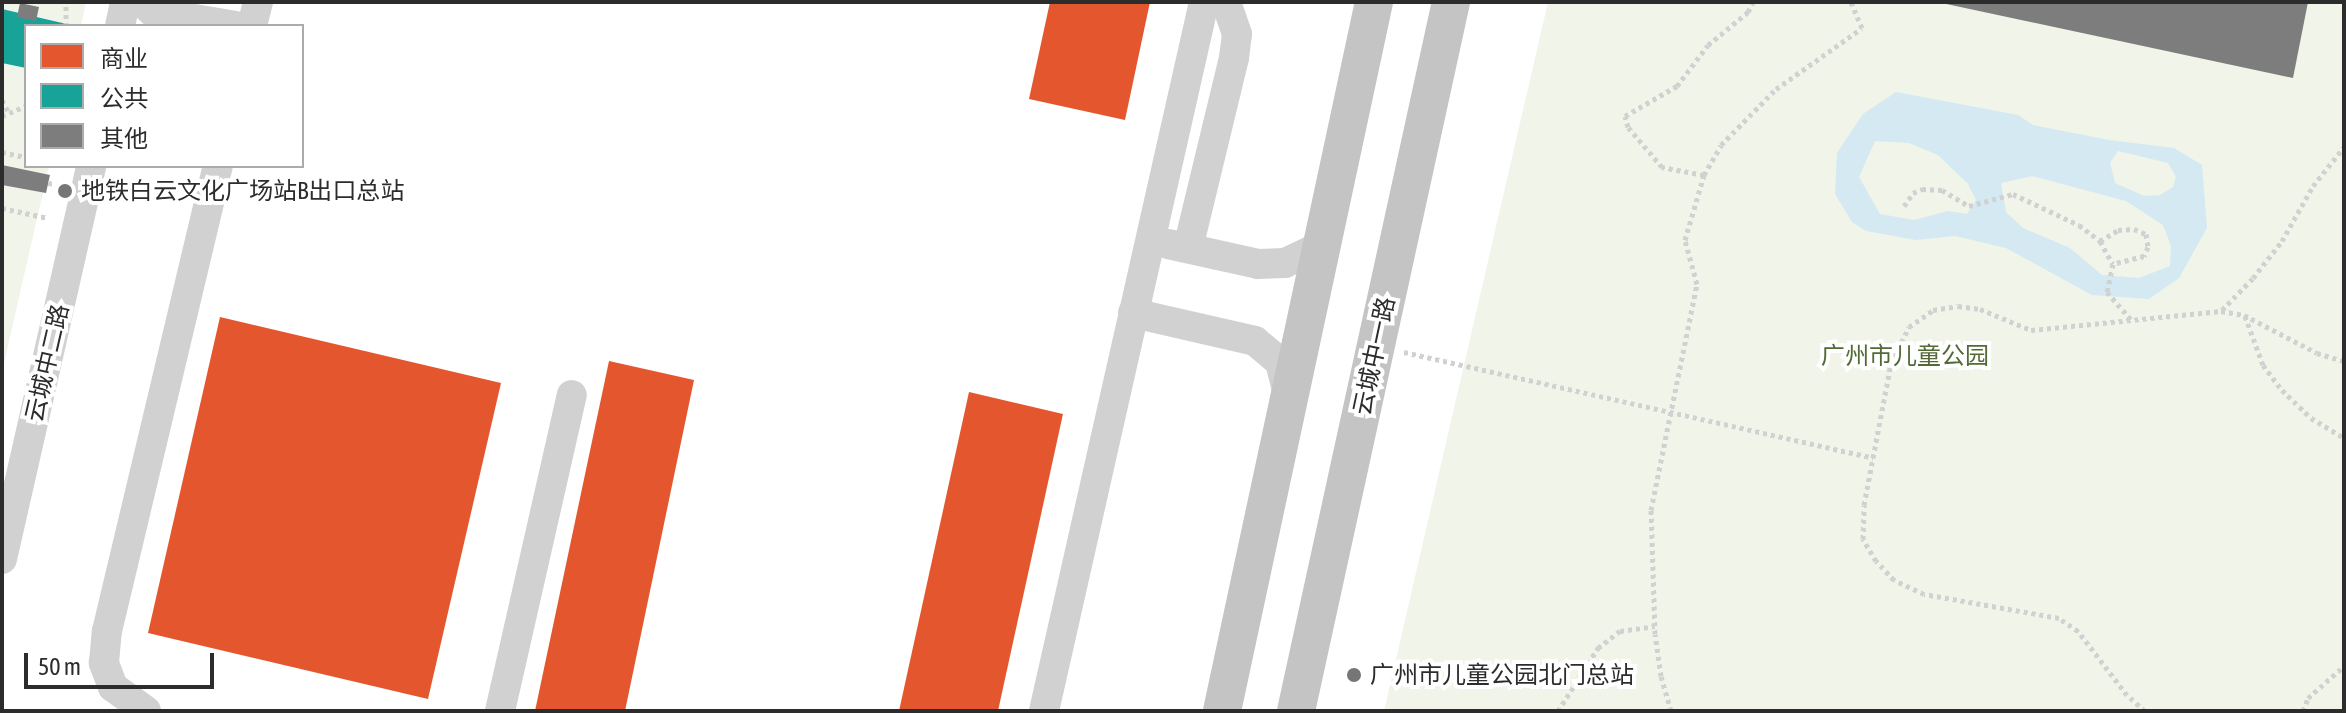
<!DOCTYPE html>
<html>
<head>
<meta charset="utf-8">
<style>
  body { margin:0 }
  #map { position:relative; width:2346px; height:713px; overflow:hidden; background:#fff; font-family:"Asap Condensed","Noto Sans SC",sans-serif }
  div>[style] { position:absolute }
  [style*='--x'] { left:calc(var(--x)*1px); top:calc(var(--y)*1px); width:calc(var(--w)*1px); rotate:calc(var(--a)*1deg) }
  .green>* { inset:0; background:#f0f4e9 }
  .water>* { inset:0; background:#d4e9f2 }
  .shops>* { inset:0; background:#e4572e }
  .public>* { inset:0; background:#17a398 }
  .building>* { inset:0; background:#7d7d7d }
  .path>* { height:5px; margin-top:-2.5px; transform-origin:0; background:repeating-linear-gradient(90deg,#d1d1d1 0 4px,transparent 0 8px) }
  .minor>* { height:30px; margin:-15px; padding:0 15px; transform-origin:15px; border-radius:15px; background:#d1d1d1 }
  .major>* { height:38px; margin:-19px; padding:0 19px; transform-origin:19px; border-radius:19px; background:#c4c4c4 }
  .dots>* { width:22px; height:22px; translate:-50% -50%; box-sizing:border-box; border:4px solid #fff; border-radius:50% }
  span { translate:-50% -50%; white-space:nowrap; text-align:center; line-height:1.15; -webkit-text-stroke:8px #fff; paint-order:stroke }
  .poi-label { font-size:24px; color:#2c2c2c }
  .left { translate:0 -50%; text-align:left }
  .street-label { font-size:24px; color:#2c2c2c }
  .park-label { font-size:24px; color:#526a36 }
  .frame { position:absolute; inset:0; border:4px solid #2c2c2c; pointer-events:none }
  .legend { position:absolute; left:24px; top:24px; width:280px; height:144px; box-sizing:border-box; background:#fff; border:2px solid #ababab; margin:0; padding:10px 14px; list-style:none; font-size:24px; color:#2c2c2c }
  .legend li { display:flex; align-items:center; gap:16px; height:40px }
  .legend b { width:40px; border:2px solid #ababab }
  .scale { position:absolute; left:24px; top:653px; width:190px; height:36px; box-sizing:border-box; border:4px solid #2c2c2c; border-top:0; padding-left:10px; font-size:24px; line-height:28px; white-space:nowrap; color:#2c2c2c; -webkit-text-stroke:6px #fff; paint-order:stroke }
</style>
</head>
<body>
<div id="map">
  <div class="green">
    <i style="clip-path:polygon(2px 2px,86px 2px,81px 26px,26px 26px,26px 166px,49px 166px,2px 372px)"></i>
    <i style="clip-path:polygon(1548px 2px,2344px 2px,2344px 711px,1384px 711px)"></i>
  </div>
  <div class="water">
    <i style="clip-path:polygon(evenodd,1896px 92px,2018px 115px,2033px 125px,2109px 140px,2174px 148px,2202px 165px,2207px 228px,2179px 278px,2149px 299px,2092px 295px,2006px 248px,1955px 236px,1916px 240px,1866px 231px,1852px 222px,1835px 194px,1837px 153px,1863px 114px,1896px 92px,1875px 141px,1909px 143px,1938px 155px,1968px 184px,1976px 200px,1967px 214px,1948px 211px,1914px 220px,1880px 214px,1859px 177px,1875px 141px,1896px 92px,2118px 151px,2168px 163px,2176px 177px,2173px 187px,2160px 195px,2144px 196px,2115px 183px,2110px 163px,2118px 151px,1896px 92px,2032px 176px,2126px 201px,2163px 225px,2171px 246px,2170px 266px,2139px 278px,2102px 275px,2070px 248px,2023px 228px,2006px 212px,2001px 183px,2032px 176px)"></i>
  </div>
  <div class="shops">
    <i style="clip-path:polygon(1050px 2px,1150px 2px,1125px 120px,1029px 99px)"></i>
    <i style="clip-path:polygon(220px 317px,501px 383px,428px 699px,148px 633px)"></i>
    <i style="clip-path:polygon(609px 361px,694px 380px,625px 711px,535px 711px)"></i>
    <i style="clip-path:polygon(969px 392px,1063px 414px,998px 711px,899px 711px)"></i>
  </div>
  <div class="public">
    <i style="clip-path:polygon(2px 9px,71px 25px,71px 26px,26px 26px,26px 68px,2px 63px)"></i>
  </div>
  <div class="building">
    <i style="clip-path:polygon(1937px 2px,2308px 2px,2293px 78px)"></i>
    <i style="clip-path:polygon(20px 3px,39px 7px,36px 21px,17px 17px)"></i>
    <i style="clip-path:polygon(2px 165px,50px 175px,46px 193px,2px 185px)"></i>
  </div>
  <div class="path">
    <i style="--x:66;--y:26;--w:24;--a:-90"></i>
    <i style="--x:2;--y:100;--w:15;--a:62"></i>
    <i style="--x:2;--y:116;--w:26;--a:-23"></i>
    <i style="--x:2;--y:152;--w:25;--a:12"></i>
    <i style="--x:1704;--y:175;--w:43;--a:-169.2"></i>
    <i style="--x:1662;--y:167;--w:52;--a:-130.4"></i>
    <i style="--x:1628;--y:127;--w:11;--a:-105"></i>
    <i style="--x:1625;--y:116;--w:60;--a:-30"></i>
    <i style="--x:1677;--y:86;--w:51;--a:-52.9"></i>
    <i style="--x:1708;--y:45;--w:52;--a:-39.5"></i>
    <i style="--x:1748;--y:12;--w:11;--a:-63"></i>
    <i style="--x:48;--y:183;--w:8;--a:7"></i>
    <i style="--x:1904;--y:206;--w:16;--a:-55"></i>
    <i style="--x:1913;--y:193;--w:10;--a:-24"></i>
    <i style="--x:1922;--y:189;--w:20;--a:3"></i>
    <i style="--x:1942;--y:190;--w:31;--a:31"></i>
    <i style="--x:1969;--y:206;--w:46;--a:-15.3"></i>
    <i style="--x:2013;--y:194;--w:73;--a:25.2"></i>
    <i style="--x:2079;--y:225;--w:26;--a:37"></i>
    <i style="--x:2100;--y:241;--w:26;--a:61"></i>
    <i style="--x:2113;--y:264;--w:29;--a:102"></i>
    <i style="--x:2107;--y:292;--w:38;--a:49"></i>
    <i style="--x:2;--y:208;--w:47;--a:12.3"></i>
    <i style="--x:2100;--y:241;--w:21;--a:-31"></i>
    <i style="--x:2118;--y:230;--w:16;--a:-4"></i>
    <i style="--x:2134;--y:229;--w:13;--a:23"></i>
    <i style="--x:2146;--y:234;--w:13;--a:81"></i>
    <i style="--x:2148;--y:247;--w:10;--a:114"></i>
    <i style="--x:2144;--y:256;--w:32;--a:166"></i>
    <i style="--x:2222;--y:310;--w:45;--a:-45.9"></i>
    <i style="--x:2253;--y:278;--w:47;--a:-51.9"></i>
    <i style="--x:2282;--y:241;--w:63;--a:-60.6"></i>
    <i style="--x:2313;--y:186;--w:50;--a:-51.5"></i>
    <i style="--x:2245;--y:316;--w:52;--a:69.8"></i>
    <i style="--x:2263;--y:365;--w:31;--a:53"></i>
    <i style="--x:2282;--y:390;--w:40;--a:44"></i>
    <i style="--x:2311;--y:418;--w:39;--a:31"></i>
    <i style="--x:1404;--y:352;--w:481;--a:12.7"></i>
    <i style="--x:1558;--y:711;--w:75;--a:-57.6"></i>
    <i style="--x:1598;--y:648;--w:28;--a:-38"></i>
    <i style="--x:1620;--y:631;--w:35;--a:-8"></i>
    <i style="--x:1671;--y:711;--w:36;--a:-106"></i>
    <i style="--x:1661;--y:676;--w:42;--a:-98.1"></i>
    <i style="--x:1655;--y:634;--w:124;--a:-91.8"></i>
    <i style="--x:1651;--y:510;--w:231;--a:-78.5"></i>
    <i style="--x:1697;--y:284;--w:46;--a:-105.3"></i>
    <i style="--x:1685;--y:240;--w:68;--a:-73.7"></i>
    <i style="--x:1704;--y:175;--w:34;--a:-60"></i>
    <i style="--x:1721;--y:145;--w:78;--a:-45.5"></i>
    <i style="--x:1776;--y:89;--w:105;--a:-35.3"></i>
    <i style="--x:1862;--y:28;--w:28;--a:-113"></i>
    <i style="--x:2145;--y:711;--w:24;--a:-138"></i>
    <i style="--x:2127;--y:695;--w:81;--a:-127.4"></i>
    <i style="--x:2078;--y:631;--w:23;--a:-146"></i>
    <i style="--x:2059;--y:618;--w:137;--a:-169.9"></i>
    <i style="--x:1924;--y:594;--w:33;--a:-155"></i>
    <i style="--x:1894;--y:580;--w:26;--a:-133"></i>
    <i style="--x:1876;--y:561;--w:26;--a:-121"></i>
    <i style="--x:1863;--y:539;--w:34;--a:-88"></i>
    <i style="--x:1864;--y:505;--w:144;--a:-79.2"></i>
    <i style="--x:1891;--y:364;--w:41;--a:-64.1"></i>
    <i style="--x:1909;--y:327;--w:29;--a:-35"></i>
    <i style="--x:1933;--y:310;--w:25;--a:-9"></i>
    <i style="--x:1958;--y:306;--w:22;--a:8"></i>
    <i style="--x:1980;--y:309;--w:55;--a:22.4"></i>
    <i style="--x:2031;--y:330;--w:191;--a:-5.7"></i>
    <i style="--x:2221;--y:311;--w:23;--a:10"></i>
    <i style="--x:2244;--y:315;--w:82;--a:27.5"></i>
    <i style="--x:2317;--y:353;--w:28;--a:17"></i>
    <i style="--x:2303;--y:711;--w:14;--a:-69"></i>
    <i style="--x:2308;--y:698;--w:48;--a:-41.6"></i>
  </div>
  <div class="minor">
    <i style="--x:142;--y:2;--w:15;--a:42"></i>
    <i style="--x:153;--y:12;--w:84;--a:9.6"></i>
    <i style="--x:120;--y:26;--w:25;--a:-78"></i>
    <i style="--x:252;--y:26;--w:25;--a:-76"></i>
    <i style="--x:1168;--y:244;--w:92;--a:12.5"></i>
    <i style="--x:1258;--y:264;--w:27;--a:-2"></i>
    <i style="--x:1285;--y:263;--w:42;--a:-25.3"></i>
    <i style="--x:1188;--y:248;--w:195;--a:-76.4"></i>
    <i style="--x:1234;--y:58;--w:24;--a:-83"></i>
    <i style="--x:1237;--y:34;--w:34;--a:-109"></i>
    <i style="--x:1133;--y:313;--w:125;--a:12.9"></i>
    <i style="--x:1255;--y:341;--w:33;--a:40"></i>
    <i style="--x:1280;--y:362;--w:36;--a:76"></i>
    <i style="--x:2;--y:559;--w:403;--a:-77.2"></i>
    <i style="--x:146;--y:711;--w:41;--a:-144"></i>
    <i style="--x:113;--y:687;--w:26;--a:-111"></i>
    <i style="--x:104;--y:663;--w:32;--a:-85"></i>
    <i style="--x:107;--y:631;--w:478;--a:-76.6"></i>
    <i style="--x:500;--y:711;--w:324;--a:-77.2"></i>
    <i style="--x:1044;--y:711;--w:727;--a:-77.28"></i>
  </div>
  <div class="major">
    <i style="--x:1222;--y:711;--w:725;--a:-77.9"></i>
    <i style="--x:1296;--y:711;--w:726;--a:-77.67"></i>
  </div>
  <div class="dots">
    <i style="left:65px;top:191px;background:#767676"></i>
    <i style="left:1354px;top:675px;background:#767676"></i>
  </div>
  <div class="poi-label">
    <span class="left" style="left:81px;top:191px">地铁白云文化广场站B出口总站</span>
    <span class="left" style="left:1370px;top:675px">广州市儿童公园北门总站</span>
  </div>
  <div class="street-label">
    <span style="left:1374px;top:356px;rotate:-78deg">云城中一路</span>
    <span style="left:47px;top:363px;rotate:-77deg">云城中二路</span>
  </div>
  <div class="park-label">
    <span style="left:1905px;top:356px">广州市儿童公园</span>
  </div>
  <div class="frame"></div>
  <ul class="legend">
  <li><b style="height:22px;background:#e4572e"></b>商业</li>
  <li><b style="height:22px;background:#17a398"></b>公共</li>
  <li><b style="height:22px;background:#7d7d7d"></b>其他</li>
  </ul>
  <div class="scale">50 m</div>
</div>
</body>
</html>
